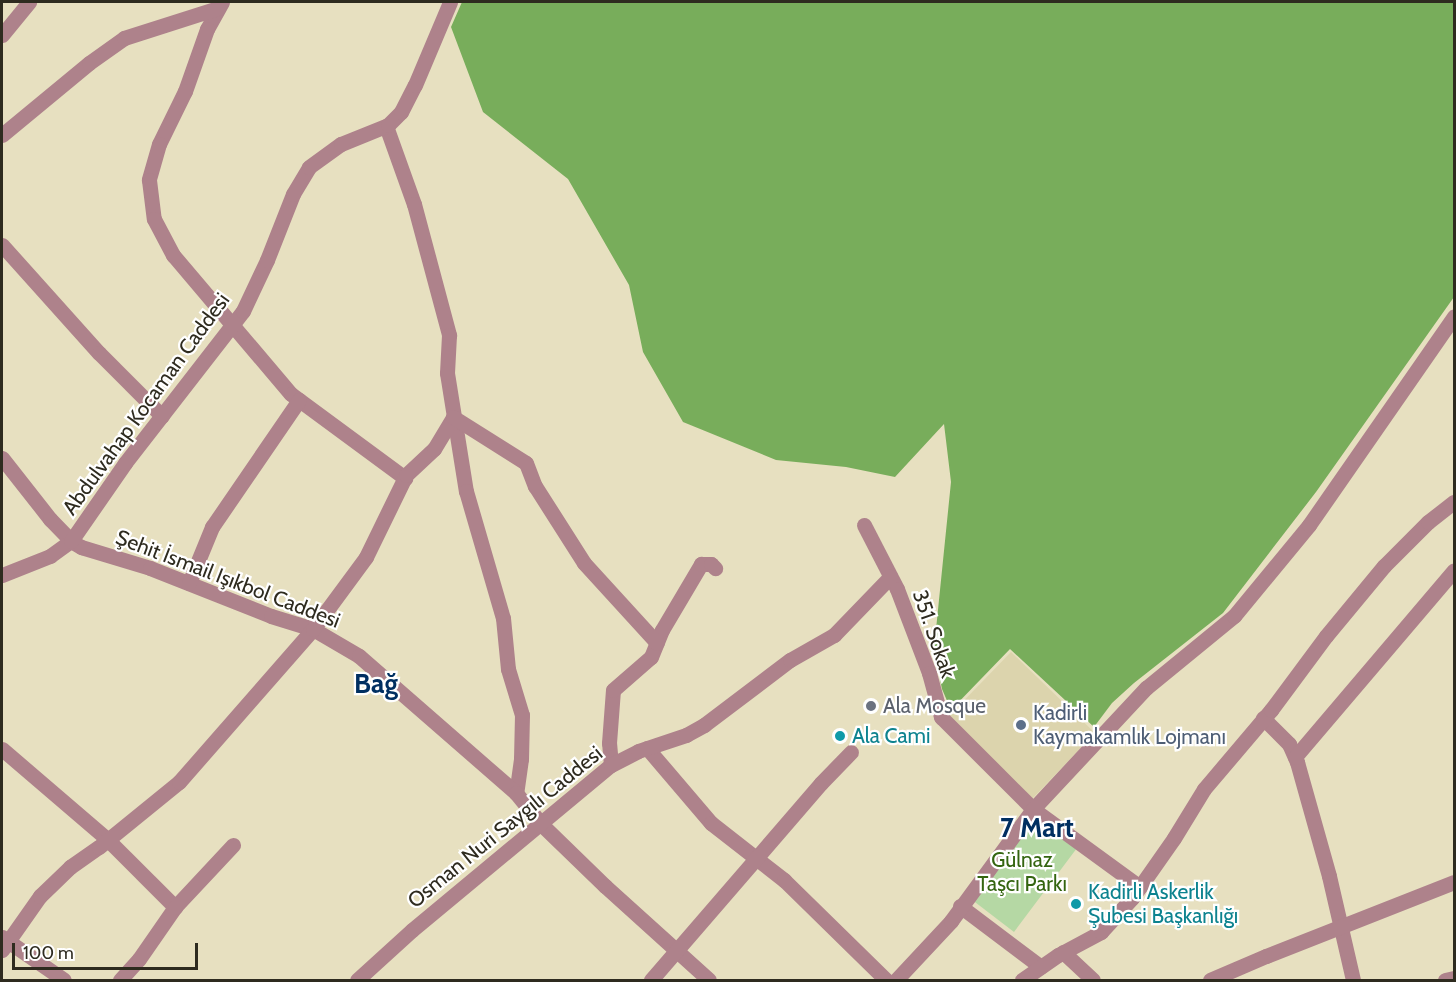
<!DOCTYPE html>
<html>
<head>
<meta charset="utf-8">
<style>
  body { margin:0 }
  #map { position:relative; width:1456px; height:982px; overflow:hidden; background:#e7e0c0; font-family:Cabin,sans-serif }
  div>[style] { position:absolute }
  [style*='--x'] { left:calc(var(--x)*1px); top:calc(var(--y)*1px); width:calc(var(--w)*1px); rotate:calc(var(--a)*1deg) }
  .built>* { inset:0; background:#dcd4ad }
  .green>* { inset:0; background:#b5d8a4 }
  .forest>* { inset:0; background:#78ad5b }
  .minor>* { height:15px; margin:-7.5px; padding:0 7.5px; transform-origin:7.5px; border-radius:7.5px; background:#ae828b }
  .dots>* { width:16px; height:16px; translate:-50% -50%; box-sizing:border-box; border:3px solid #fff; border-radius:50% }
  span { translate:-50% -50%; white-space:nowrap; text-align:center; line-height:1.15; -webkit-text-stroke:4.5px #fff; paint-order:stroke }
  .street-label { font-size:21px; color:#2e2b1f }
  .worship-label { font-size:21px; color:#5b616d }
  .left { translate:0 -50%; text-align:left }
  .service-label { font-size:21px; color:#4e5e75 }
  .culture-label { font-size:21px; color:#0d838f }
  .park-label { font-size:21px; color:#346510 }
  .district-label { font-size:27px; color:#002f61; font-weight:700 }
  .frame { position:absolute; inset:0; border:3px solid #2e2b1f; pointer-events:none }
  .scale { position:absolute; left:12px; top:943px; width:186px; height:27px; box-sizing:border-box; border:3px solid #2e2b1f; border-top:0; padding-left:8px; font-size:18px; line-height:21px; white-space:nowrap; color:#2e2b1f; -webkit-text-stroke:4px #fff; paint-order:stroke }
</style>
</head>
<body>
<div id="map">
  <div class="built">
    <i style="clip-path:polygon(1011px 652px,1095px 733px,1032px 799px,947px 718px)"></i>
  </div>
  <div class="green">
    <i style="clip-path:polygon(1033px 809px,1080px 844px,1014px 932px,967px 896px)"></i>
  </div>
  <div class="forest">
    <i style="clip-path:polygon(462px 2px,1454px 2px,1454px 297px,1316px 492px,1223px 613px,1134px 683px,1112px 703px,1094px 727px,1010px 649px,951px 710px,942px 689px,934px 649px,951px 482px,944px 424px,895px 477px,846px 467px,776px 460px,683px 422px,643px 352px,629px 285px,568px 179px,483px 112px,451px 27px)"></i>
  </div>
  <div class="minor">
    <i style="--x:222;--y:2;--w:31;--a:119"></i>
    <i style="--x:207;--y:29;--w:66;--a:109.5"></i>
    <i style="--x:185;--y:91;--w:59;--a:116.1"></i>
    <i style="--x:159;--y:144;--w:37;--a:106"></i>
    <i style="--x:149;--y:180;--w:39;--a:83"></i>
    <i style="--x:154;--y:219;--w:41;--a:62.2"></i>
    <i style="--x:173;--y:255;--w:182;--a:49.7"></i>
    <i style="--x:291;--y:394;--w:142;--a:36.4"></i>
    <i style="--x:2;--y:35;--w:43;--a:-50.7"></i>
    <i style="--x:386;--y:126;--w:83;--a:70.3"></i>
    <i style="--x:414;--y:204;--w:136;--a:75"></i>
    <i style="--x:449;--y:335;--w:38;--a:93"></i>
    <i style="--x:447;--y:373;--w:120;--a:80.9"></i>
    <i style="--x:466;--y:491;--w:132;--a:73.8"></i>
    <i style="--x:503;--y:618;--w:51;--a:84.4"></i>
    <i style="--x:508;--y:669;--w:48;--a:73.1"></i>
    <i style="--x:522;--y:715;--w:44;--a:91.3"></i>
    <i style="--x:521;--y:759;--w:34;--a:98"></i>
    <i style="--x:2;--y:135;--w:113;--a:-39.6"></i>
    <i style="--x:89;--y:63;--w:43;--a:-35.5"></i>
    <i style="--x:124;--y:38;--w:99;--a:-17.7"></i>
    <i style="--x:2;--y:245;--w:145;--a:48.1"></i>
    <i style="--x:99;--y:353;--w:89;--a:45"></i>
    <i style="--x:2;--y:458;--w:78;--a:51.8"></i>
    <i style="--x:50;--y:519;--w:30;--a:46"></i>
    <i style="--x:71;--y:541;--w:12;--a:31"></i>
    <i style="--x:81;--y:547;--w:72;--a:16.9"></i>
    <i style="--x:150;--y:568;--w:130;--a:21.6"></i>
    <i style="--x:271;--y:616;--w:44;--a:17.2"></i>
    <i style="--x:313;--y:629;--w:53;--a:30.4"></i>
    <i style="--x:359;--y:656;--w:208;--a:41.1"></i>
    <i style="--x:516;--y:793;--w:38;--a:51"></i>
    <i style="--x:540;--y:823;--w:91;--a:44.1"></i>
    <i style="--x:605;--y:886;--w:140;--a:42.1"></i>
    <i style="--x:864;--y:525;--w:72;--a:62.7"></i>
    <i style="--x:897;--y:589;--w:90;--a:69.1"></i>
    <i style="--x:929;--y:673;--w:46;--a:74.7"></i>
    <i style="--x:941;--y:717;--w:130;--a:45"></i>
    <i style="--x:1033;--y:809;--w:132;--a:36.1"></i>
    <i style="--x:2;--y:575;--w:52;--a:-21.6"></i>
    <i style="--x:50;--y:556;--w:26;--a:-36"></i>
    <i style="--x:71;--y:541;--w:95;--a:-55.3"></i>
    <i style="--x:125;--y:463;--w:192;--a:-52.2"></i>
    <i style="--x:243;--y:311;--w:56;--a:-64.8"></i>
    <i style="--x:267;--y:260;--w:71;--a:-68.5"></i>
    <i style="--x:293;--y:194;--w:31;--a:-59"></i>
    <i style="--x:309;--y:167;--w:39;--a:-36"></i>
    <i style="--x:341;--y:144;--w:51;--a:-22"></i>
    <i style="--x:388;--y:125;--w:18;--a:-45"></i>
    <i style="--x:401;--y:112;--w:30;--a:-63"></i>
    <i style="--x:415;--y:85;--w:90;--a:-67.1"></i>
    <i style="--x:189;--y:583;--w:61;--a:-67.7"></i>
    <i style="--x:212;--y:527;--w:154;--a:-55.6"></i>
    <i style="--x:1263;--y:718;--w:37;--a:45"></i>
    <i style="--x:1289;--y:744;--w:20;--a:66"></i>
    <i style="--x:1297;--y:762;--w:118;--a:74.3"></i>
    <i style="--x:1329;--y:876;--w:107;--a:77"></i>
    <i style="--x:647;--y:748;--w:99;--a:49.5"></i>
    <i style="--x:711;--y:823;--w:93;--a:38"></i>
    <i style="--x:784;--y:880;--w:143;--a:44.4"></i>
    <i style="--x:2;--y:749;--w:140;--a:40.6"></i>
    <i style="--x:108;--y:840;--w:95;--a:45"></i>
    <i style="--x:1295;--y:757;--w:245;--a:-49.6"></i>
    <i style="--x:611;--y:765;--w:22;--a:-95"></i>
    <i style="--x:609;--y:743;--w:53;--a:-85.7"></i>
    <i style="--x:613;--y:690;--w:50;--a:-41"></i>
    <i style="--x:651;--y:657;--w:29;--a:-68"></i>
    <i style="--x:662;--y:630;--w:77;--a:-59.4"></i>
    <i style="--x:701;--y:564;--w:10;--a:0"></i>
    <i style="--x:711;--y:564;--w:6;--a:45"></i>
    <i style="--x:960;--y:906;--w:101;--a:37"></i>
    <i style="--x:2;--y:937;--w:75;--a:34.7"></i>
    <i style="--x:2;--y:950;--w:66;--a:-54.9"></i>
    <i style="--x:40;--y:896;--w:42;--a:-44"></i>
    <i style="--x:70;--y:867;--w:35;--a:-35"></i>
    <i style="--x:99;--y:847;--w:103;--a:-39.1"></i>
    <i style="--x:179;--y:782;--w:203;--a:-48.8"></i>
    <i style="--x:313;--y:629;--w:89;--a:-53.6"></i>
    <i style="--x:366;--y:557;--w:91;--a:-64"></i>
    <i style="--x:406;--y:475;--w:38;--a:-43"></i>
    <i style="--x:434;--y:449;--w:37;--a:-59"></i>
    <i style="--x:453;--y:417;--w:86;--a:32.2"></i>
    <i style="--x:526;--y:463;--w:25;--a:69"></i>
    <i style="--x:535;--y:486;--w:91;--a:57.5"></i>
    <i style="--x:584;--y:563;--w:108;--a:47.6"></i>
    <i style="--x:1063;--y:952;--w:41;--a:43"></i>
    <i style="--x:120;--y:980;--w:28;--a:-48"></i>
    <i style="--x:139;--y:959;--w:63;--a:-55.3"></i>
    <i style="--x:175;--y:907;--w:85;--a:-46.9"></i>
    <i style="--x:357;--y:980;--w:74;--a:-42.3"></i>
    <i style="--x:412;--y:930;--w:259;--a:-39.7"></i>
    <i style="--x:611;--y:765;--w:30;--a:-27"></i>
    <i style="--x:638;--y:751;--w:51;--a:-18.4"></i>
    <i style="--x:686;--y:735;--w:21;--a:-29"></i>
    <i style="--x:704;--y:725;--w:108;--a:-37.1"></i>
    <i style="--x:790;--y:660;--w:51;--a:-29.6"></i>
    <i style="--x:834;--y:635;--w:81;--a:-46"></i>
    <i style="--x:651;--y:980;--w:260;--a:-49.2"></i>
    <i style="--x:821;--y:783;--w:43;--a:-45.9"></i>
    <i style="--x:896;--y:980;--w:81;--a:-47"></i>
    <i style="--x:951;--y:921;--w:139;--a:-53.8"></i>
    <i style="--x:1033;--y:809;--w:166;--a:-47"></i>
    <i style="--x:1146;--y:688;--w:114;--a:-39.3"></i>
    <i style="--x:1234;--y:616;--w:118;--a:-50.5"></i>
    <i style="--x:1309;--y:525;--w:254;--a:-55.2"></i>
    <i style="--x:1022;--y:980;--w:44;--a:-34.8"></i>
    <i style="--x:1058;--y:955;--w:49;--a:-28.1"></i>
    <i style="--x:1101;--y:932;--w:46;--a:-47.6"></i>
    <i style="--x:1132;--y:898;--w:73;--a:-55"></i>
    <i style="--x:1174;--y:838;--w:57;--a:-58.5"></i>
    <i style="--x:1204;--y:789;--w:104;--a:-49.7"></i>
    <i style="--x:1271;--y:710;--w:92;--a:-53.4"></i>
    <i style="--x:1326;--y:636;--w:91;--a:-50.4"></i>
    <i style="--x:1384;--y:566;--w:62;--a:-45"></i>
    <i style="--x:1428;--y:522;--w:33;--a:-38"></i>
    <i style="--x:1210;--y:980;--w:61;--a:-23.2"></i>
    <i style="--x:1266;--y:956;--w:202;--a:-21.5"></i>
    <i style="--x:1445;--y:980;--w:9;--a:-13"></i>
  </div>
  <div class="dots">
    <i style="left:871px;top:706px;background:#6b7280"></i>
    <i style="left:1021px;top:725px;background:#5c6f8a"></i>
    <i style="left:840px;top:736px;background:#0f9aa8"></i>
    <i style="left:1076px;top:904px;background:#0f9aa8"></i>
  </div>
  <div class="street-label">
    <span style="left:146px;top:404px;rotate:-54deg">Abdulvahap Kocaman Caddesi</span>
    <span style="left:228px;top:579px;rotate:21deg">Şehit İsmail Işıkbol Caddesi</span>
    <span style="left:934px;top:634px;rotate:71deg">351. Sokak</span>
    <span style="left:505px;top:827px;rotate:-39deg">Osman Nuri Saygılı Caddesi</span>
  </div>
  <div class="worship-label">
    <span class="left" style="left:883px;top:706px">Ala Mosque</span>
  </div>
  <div class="service-label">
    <span class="left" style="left:1033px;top:725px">Kadirli<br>Kaymakamlık Lojmanı</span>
  </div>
  <div class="culture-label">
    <span class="left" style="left:852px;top:736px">Ala Cami</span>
    <span class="left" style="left:1088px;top:904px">Kadirli Askerlik<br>Şubesi Başkanlığı</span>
  </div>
  <div class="park-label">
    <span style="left:1022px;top:872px">Gülnaz<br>Taşcı Parkı</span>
  </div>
  <div class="district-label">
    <span style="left:376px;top:684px">Bağ</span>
    <span style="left:1037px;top:828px">7 Mart</span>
  </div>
  <div class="frame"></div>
  <div class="scale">100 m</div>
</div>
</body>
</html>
